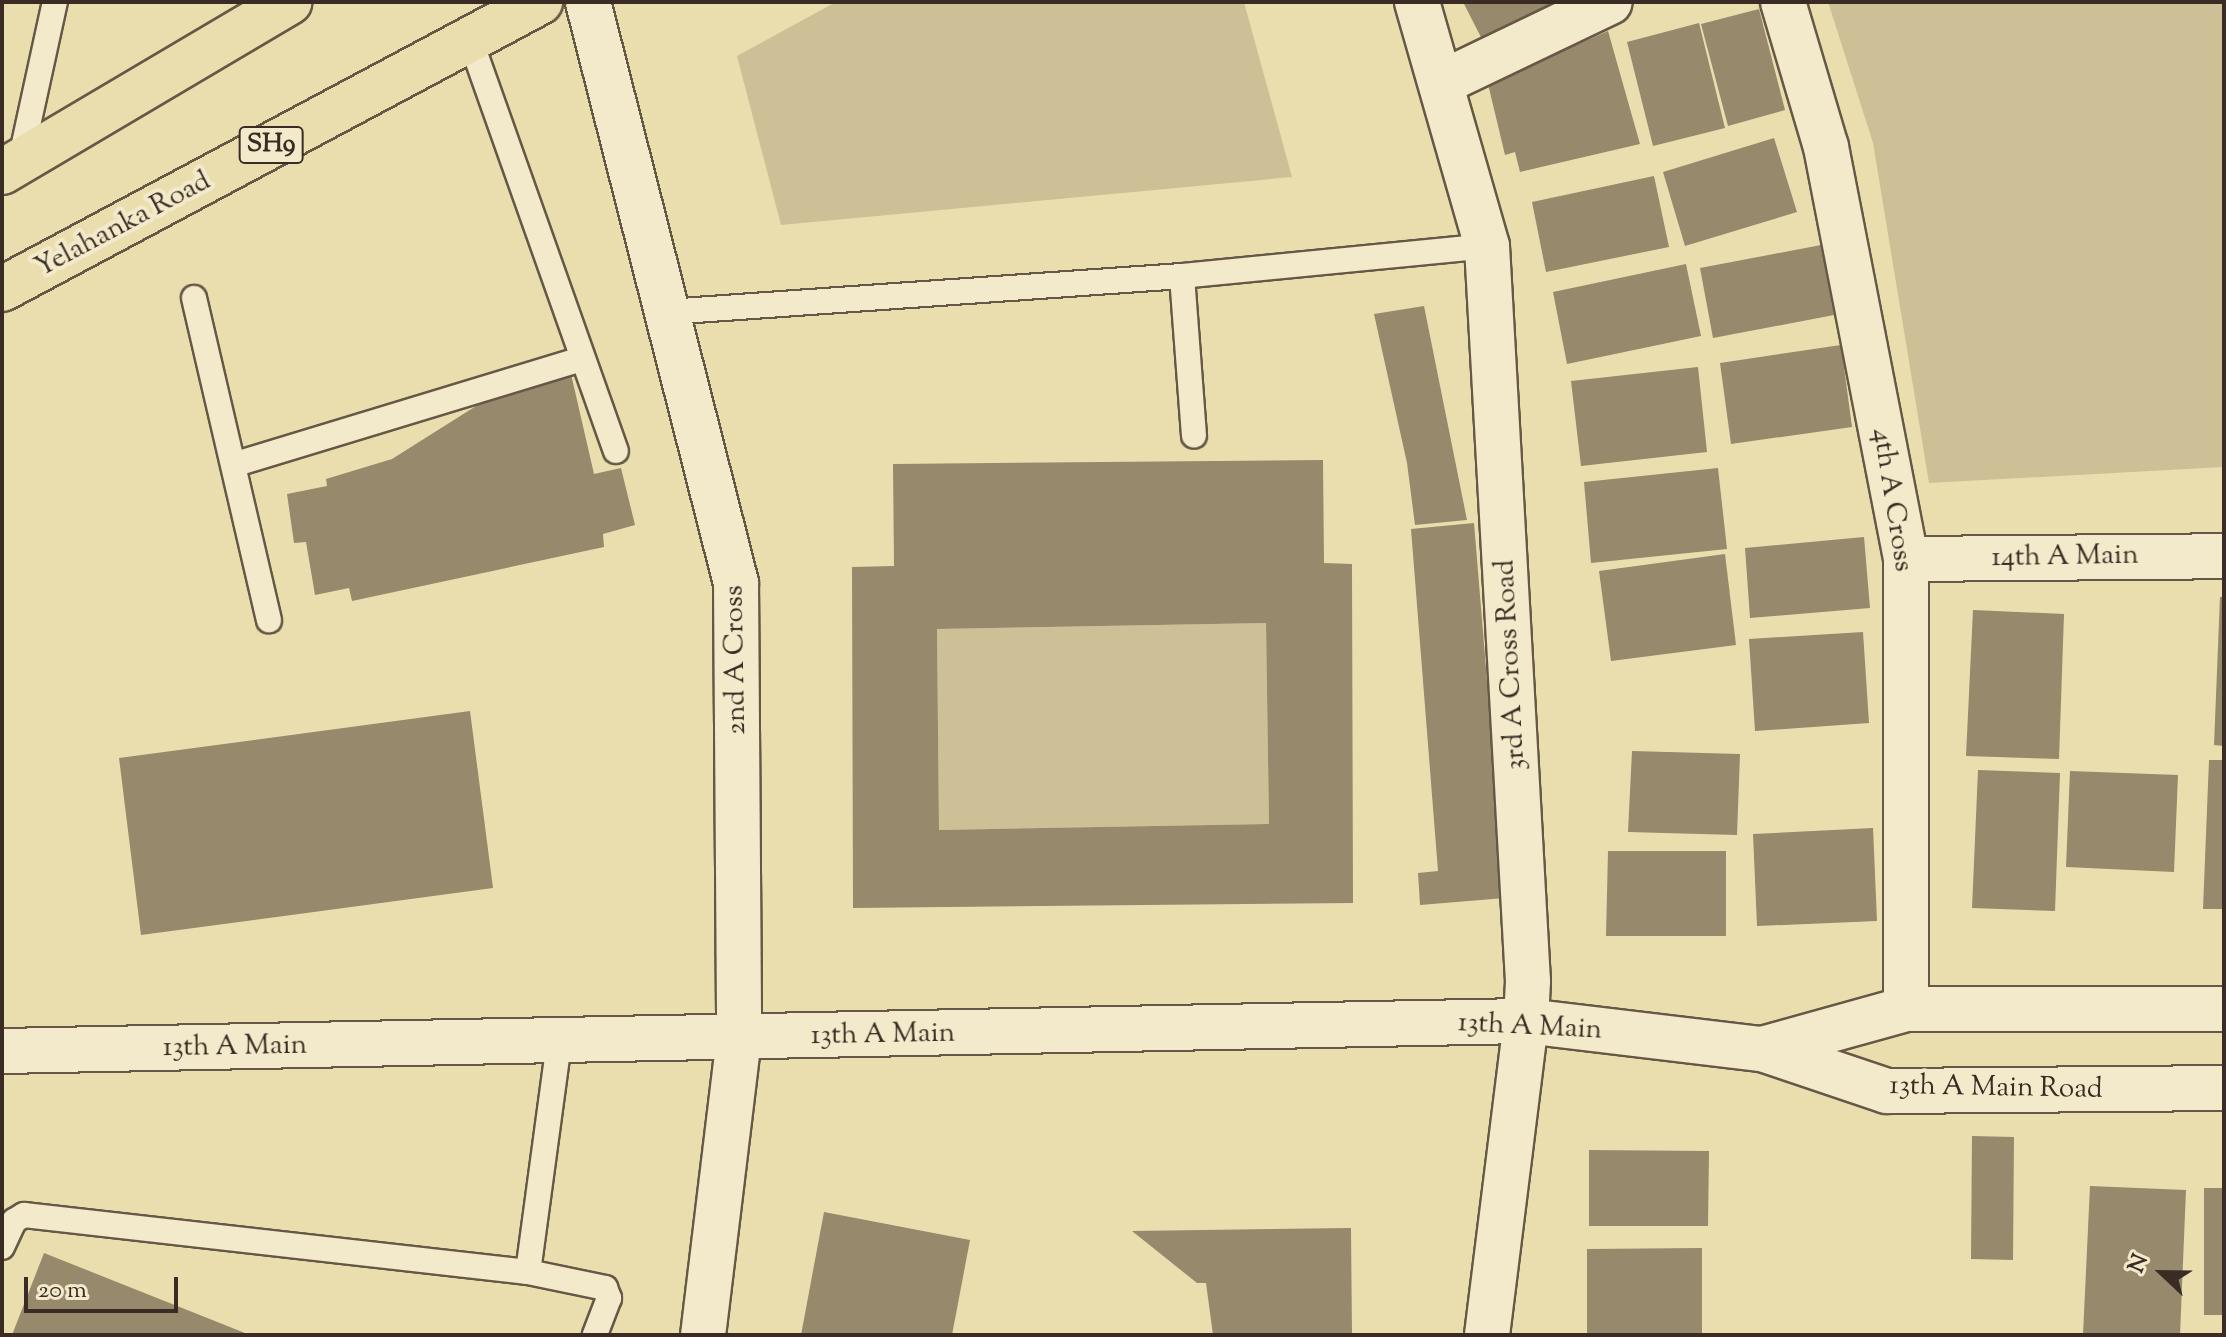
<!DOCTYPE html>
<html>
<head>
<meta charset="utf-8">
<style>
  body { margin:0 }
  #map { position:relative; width:2226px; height:1337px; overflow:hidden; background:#ebdeae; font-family:"Sorts Mill Goudy",serif }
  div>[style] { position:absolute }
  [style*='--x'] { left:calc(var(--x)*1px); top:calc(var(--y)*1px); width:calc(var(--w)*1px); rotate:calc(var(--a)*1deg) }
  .green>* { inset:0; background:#cdc097 }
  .building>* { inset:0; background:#96896c }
  .roads { filter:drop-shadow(2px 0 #665846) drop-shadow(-2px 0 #665846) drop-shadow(0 2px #665846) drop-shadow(0 -2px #665846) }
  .service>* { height:24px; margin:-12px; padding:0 12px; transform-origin:12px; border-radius:12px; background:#f2eaca }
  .minor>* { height:44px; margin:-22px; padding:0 22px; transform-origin:22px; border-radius:22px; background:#f2eaca }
  .tertiary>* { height:44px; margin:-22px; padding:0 22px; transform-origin:22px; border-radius:22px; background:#f2eaca }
  .secondary>* { height:44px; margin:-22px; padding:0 22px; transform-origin:22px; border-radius:22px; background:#f2eaca }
  .primary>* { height:44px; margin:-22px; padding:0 22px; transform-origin:22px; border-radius:22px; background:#ebdeae }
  span { translate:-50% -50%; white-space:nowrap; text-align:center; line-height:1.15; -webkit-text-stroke:8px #f2eaca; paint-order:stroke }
  .shield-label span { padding:2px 6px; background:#f2eaca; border:2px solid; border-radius:6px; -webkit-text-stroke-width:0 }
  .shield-label { font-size:26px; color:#3a2c24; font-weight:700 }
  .street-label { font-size:28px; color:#3a2c24 }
  .frame { position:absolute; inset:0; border:4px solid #3a2c24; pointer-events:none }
  .north { position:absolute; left:2122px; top:1233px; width:80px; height:80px; -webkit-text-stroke:6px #f2eaca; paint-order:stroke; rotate:292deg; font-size:22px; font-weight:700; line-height:32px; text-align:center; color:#3a2c24 }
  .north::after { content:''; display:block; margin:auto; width:28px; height:36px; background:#3a2c24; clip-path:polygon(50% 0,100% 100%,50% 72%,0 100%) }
  .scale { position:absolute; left:24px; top:1277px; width:154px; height:36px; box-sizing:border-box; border:4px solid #3a2c24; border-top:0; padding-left:10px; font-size:24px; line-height:28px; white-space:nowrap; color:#3a2c24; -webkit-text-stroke:6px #f2eaca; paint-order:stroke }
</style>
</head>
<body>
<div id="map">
  <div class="green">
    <i style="clip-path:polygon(836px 2px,1244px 2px,1292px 177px,781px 225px,737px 56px)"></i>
    <i style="clip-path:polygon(1828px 2px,2224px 2px,2224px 467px,1929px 483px,1873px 143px)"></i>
    <i style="clip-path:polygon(1266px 623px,1269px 824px,939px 830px,937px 629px)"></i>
  </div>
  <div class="building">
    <i style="clip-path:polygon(1463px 2px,1555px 2px,1558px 9px,1486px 47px)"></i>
    <i style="clip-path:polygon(1759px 9px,1785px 110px,1728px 126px,1701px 24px)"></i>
    <i style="clip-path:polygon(1699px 23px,1725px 128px,1653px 146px,1627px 42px)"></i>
    <i style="clip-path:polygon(1608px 31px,1640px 144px,1520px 172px,1515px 152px,1505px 155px,1488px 84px)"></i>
    <i style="clip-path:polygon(1774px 138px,1797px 212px,1685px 246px,1663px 172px)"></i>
    <i style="clip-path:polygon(1654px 176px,1669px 247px,1546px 272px,1532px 202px)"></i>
    <i style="clip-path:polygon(1821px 245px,1834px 315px,1713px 338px,1700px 268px)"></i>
    <i style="clip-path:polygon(1686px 264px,1701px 336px,1567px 364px,1553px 292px)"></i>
    <i style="clip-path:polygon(1424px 306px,1467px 520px,1415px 525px,1407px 463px,1374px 314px)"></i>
    <i style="clip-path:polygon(1841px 345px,1852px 427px,1731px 444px,1720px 363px)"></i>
    <i style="clip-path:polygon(1698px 367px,1707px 452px,1581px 466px,1571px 381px)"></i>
    <i style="clip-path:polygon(571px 374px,594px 474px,621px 468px,635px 525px,603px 534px,604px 547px,352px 601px,349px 588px,315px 595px,306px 542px,294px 543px,287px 494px,327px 486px,326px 479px,392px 459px,492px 396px)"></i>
    <i style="clip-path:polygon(evenodd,1323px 460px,1324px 563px,1352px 564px,1353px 903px,853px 908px,852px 567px,894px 566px,893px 464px,1323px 460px,1266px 623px,1269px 824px,939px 830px,937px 629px,1266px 623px)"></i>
    <i style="clip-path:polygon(1718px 468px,1727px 549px,1591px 563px,1584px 482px)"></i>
    <i style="clip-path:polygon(1474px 523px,1505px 898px,1420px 905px,1418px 873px,1438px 871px,1411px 529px)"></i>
    <i style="clip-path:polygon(1864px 537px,1870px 608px,1750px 618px,1745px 548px)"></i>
    <i style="clip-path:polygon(1725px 554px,1736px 645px,1611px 661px,1599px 571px)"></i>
    <i style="clip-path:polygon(2220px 597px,2224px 597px,2224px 746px,2214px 745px)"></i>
    <i style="clip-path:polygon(1973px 610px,2064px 614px,2059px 759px,1966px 756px)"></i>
    <i style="clip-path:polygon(1863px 632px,1869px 723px,1755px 731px,1749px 639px)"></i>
    <i style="clip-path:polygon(470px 711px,493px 888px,141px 935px,119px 758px)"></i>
    <i style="clip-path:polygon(1632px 751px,1740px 754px,1737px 835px,1628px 832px)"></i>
    <i style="clip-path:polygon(2209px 760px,2224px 760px,2224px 909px,2203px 909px)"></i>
    <i style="clip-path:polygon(1978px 770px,2060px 773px,2055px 911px,1972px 908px)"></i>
    <i style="clip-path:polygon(2070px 771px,2178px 775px,2174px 872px,2066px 867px)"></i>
    <i style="clip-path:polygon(1873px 828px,1877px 921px,1757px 926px,1753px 834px)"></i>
    <i style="clip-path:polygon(1608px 851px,1726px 851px,1726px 936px,1606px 936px)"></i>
    <i style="clip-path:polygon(1972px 1136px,2014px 1137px,2013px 1260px,1971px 1259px)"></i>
    <i style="clip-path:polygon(1589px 1150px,1709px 1151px,1708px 1226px,1589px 1226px)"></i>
    <i style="clip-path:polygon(2090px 1186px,2186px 1190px,2180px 1335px,2083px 1335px)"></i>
    <i style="clip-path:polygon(2204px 1188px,2224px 1188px,2224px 1315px,2204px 1315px)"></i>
    <i style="clip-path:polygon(824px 1212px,970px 1240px,952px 1335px,801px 1335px)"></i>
    <i style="clip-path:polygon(1351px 1228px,1352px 1335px,1213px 1335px,1206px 1283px,1197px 1283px,1132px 1231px)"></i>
    <i style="clip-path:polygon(1702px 1248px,1702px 1335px,1587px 1335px,1587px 1249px)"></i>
    <i style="clip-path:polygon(44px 1253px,250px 1335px,12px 1335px)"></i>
  </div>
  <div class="roads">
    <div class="service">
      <i style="--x:470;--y:39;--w:437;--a:70.5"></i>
      <i style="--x:20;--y:162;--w:164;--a:-77.7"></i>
      <i style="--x:1182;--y:276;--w:160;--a:85.7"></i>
      <i style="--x:194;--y:298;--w:331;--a:76.9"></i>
      <i style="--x:667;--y:312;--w:516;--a:-4"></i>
      <i style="--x:1182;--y:276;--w:306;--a:-5.6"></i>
      <i style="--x:236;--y:464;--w:362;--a:-16.9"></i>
      <i style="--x:2;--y:1247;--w:29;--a:-65"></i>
      <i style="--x:14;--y:1221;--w:12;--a:-31"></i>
      <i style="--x:24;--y:1215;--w:507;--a:6.45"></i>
      <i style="--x:528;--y:1272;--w:79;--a:11.7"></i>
      <i style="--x:605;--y:1288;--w:11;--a:68"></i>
      <i style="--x:609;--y:1298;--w:40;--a:111"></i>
      <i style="--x:528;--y:1272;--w:232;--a:-82.3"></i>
    </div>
    <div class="minor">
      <i style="--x:588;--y:2;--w:600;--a:75.71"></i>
      <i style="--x:736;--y:583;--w:455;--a:89.6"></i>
      <i style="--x:739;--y:1038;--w:299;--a:96.9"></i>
      <i style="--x:1783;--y:2;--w:151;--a:73.5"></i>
      <i style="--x:1826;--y:147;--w:420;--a:79"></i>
      <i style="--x:1906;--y:559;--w:450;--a:90"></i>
      <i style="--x:1441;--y:83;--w:187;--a:-25.6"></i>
      <i style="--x:1906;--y:559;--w:318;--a:-0.5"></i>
      <i style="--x:2;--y:1051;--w:1524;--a:-1.13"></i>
    </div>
    <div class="tertiary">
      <i style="--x:1487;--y:1335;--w:316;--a:-82.9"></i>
    </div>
    <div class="secondary">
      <i style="--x:1417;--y:2;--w:254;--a:74"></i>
      <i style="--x:1487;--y:246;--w:736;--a:86.81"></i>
      <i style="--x:1528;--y:981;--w:40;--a:92.9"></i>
      <i style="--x:1526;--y:1021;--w:238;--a:6.8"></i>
      <i style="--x:1762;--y:1049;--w:132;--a:18.6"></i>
      <i style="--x:1887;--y:1091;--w:337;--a:-0.5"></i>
      <i style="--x:1762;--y:1049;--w:149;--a:-15.5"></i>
      <i style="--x:1906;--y:1009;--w:318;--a:0"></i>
    </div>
    <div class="primary">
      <i style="--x:2;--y:172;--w:334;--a:-30.6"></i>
      <i style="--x:2;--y:289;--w:610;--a:-28.08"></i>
    </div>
  </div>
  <div class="shield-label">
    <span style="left:271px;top:145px">SH9</span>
  </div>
  <div class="street-label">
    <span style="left:123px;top:225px;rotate:-28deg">Yelahanka Road</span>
    <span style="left:1892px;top:500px;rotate:81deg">4th A Cross</span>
    <span style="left:2065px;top:557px;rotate:-1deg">14th A Main</span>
    <span style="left:736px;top:660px;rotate:-91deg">2nd A Cross</span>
    <span style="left:1511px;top:665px;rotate:-93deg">3rd A Cross Road</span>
    <span style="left:1530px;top:1027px;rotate:3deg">13th A Main</span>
    <span style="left:883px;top:1035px;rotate:-1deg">13th A Main</span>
    <span style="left:235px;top:1047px;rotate:-1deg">13th A Main</span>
    <span style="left:1996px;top:1088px;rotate:1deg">13th A Main Road</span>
  </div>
  <div class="frame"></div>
  <div class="north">N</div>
  <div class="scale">20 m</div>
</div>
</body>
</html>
